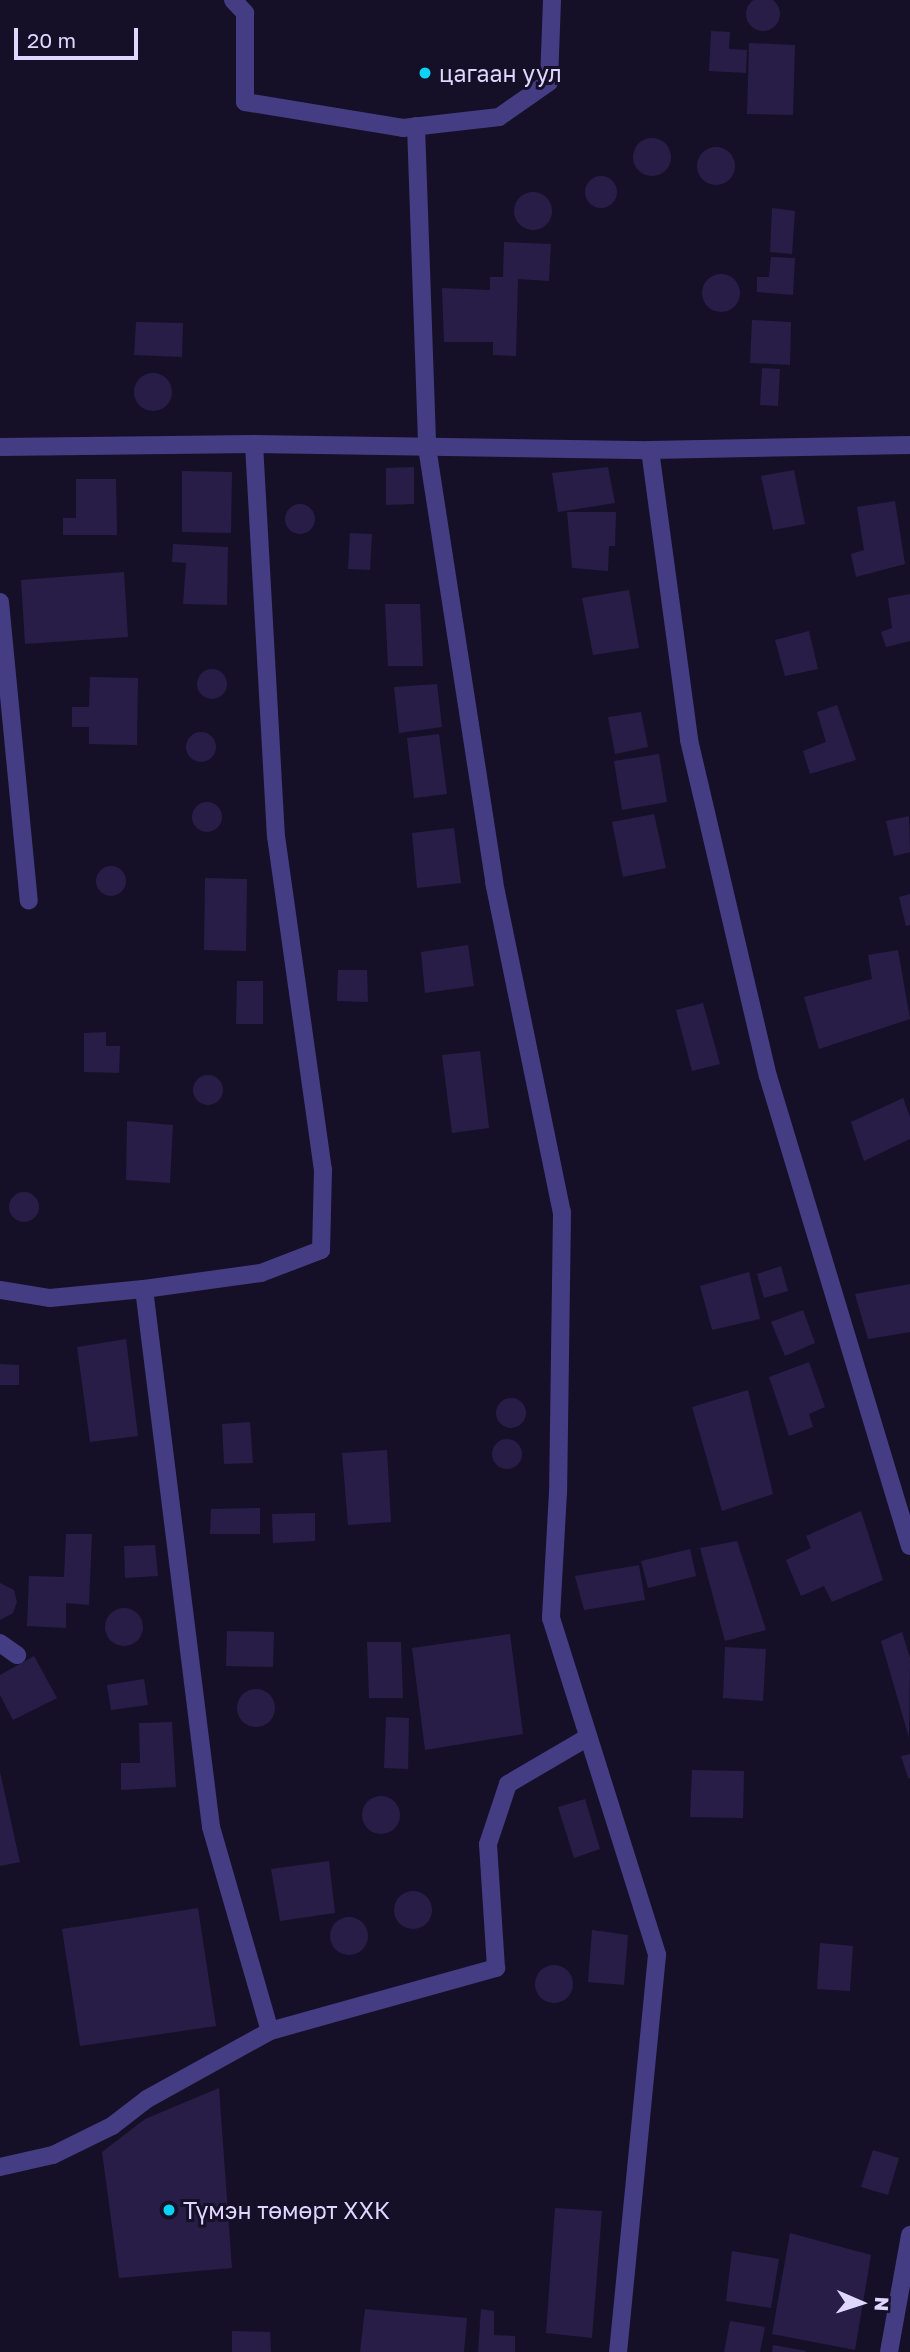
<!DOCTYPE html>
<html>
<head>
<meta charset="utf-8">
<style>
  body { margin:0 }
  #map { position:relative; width:910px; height:2352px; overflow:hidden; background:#151027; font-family:"Golos Text",sans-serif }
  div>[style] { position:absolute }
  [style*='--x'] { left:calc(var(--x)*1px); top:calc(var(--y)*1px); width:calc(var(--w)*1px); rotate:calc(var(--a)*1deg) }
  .building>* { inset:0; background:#281d47 }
  .round { border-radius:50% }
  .street>* { height:18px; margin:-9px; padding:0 9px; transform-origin:9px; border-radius:9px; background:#443d84 }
  .dots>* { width:19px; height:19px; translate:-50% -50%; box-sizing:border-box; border:4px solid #151027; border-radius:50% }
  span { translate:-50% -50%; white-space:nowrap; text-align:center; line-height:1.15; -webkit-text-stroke:6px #151027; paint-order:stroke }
  .poi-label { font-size:23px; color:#ded8fe }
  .left { translate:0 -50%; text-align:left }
  .north { position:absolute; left:826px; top:2268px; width:70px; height:70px; -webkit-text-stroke:5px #151027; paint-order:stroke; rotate:93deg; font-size:19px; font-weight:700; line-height:28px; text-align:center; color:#ded8fe }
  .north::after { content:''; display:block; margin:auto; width:24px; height:32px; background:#ded8fe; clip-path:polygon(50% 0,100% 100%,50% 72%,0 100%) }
  .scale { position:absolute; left:14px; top:28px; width:124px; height:32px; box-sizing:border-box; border:4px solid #ded8fe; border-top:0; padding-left:9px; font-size:21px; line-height:24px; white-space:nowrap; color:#ded8fe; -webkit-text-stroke:5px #151027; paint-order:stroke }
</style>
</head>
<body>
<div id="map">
  <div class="building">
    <i class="round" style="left:746px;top:-3px;width:34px;height:34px"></i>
    <i style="clip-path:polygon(711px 31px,730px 32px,729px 49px,747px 50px,746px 73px,709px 71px)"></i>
    <i style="clip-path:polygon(749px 43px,795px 45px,793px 115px,747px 114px)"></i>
    <i class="round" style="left:633px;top:138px;width:38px;height:38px"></i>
    <i class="round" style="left:697px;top:147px;width:38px;height:38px"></i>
    <i class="round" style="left:585px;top:176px;width:32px;height:32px"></i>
    <i class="round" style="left:514px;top:192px;width:38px;height:38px"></i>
    <i style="clip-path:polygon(772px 208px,795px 211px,792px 254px,770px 252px)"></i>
    <i style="clip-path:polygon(504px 242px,551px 244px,549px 281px,518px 279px,516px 356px,493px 355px,493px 342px,444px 342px,442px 288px,490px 290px,490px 277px,503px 277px)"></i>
    <i style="clip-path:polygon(771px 257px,795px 258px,793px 295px,757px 292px,757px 277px,769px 277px)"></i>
    <i class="round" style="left:702px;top:274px;width:38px;height:38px"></i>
    <i style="clip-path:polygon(752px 320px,791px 322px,790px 365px,750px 363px)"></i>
    <i style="clip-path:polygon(136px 322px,183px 323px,182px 357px,134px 355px)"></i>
    <i style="clip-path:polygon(762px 368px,780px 369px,778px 406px,760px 405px)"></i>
    <i class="round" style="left:134px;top:373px;width:38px;height:38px"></i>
    <i style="clip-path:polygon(414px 467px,414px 504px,386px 505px,386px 468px)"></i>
    <i style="clip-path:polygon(608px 467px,615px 503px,558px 512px,552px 473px)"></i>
    <i style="clip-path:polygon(794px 470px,805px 524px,773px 530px,761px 476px)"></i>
    <i style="clip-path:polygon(182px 471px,232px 472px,231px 533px,182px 532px)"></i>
    <i style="clip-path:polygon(76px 479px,116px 479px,117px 535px,63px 535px,63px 518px,76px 518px)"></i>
    <i style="clip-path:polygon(895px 501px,905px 564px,856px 577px,851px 554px,864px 550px,857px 507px)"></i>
    <i class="round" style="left:285px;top:504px;width:30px;height:30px"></i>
    <i style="clip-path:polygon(567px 512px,616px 512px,615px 546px,609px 546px,608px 571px,572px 568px)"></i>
    <i style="clip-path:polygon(350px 533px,372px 534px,370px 570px,348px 569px)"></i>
    <i style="clip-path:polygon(173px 544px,228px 547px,227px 605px,183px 604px,186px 563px,172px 562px)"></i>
    <i style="clip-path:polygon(124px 572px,128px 637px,25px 644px,21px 580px)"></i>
    <i style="clip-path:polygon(629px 590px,639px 648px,593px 655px,582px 598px)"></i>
    <i style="clip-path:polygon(910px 594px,910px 641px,886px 647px,881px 632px,892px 628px,888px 598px)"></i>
    <i style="clip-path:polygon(385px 604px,420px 604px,423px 666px,388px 666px)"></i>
    <i style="clip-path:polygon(809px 631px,818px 669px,785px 676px,775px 640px)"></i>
    <i class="round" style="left:197px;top:669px;width:30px;height:30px"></i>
    <i style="clip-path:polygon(90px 677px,138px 678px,137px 745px,89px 744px,89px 727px,72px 727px,72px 707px,89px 707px)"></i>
    <i style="clip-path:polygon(437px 684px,442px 727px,399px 733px,394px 687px)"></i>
    <i style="clip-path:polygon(837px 705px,856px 760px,810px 774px,803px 751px,826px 742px,817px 712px)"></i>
    <i style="clip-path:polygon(641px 712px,648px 747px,615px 754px,608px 717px)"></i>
    <i class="round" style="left:186px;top:732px;width:30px;height:30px"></i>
    <i style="clip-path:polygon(439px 734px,447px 794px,414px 798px,407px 738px)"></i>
    <i style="clip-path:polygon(659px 754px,667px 802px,622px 810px,614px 761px)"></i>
    <i class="round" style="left:192px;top:802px;width:30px;height:30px"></i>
    <i style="clip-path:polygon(654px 814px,666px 868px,623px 877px,612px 822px)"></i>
    <i style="clip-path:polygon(909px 816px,910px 852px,894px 856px,886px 821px)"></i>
    <i style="clip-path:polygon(454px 828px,461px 883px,417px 888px,412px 833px)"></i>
    <i class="round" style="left:96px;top:866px;width:30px;height:30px"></i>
    <i style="clip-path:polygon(205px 878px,247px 879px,246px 951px,204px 950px)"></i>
    <i style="clip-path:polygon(910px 894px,910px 925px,906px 926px,899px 897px)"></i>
    <i style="clip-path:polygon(468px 945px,474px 986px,425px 993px,421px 952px)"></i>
    <i style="clip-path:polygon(898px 950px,910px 1019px,819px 1049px,804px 997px,872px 979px,868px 955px)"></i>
    <i style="clip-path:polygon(338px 970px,367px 970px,368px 1002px,337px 1001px)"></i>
    <i style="clip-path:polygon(237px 981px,263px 981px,263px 1024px,236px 1024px)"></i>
    <i style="clip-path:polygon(703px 1003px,720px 1064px,692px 1071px,676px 1010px)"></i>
    <i style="clip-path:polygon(106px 1032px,106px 1046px,120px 1046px,119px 1073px,84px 1072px,84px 1033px)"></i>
    <i style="clip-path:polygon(480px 1051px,489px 1128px,452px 1133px,442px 1055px)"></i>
    <i class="round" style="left:193px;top:1075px;width:30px;height:30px"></i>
    <i style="clip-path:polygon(903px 1098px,910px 1117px,910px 1139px,864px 1161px,851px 1122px)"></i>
    <i style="clip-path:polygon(127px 1121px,173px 1125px,170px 1183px,126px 1180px)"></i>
    <i class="round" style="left:9px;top:1192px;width:30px;height:30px"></i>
    <i style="clip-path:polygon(781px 1266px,788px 1291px,764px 1298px,757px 1274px)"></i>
    <i style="clip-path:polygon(749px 1272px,760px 1319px,712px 1330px,700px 1286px)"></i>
    <i style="clip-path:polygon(910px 1284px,910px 1332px,868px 1339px,855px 1294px)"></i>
    <i style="clip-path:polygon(803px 1310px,815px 1343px,785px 1356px,771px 1322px)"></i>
    <i style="clip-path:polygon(126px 1339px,138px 1436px,90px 1442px,77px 1347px)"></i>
    <i style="clip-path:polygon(809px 1362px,825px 1407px,809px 1414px,813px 1427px,789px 1436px,769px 1377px)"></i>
    <i style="clip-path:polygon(0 1364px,19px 1365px,19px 1385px,0 1385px)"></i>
    <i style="clip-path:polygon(748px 1390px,773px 1494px,722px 1511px,692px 1407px)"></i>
    <i class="round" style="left:496px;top:1398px;width:30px;height:30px"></i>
    <i style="clip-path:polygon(250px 1422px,253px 1463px,224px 1464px,222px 1424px)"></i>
    <i class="round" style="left:492px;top:1439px;width:30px;height:30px"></i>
    <i style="clip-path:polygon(387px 1450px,391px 1522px,348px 1525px,342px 1453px)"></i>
    <i style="clip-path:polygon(260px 1508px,260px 1534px,210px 1534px,211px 1509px)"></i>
    <i style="clip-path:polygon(861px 1511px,883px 1580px,832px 1602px,824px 1586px,801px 1596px,786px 1560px,811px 1548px,806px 1536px)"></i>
    <i style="clip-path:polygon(315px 1513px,315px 1541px,273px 1543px,272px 1514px)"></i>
    <i style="clip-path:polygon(66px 1534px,92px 1534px,89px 1605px,66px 1603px,66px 1628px,27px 1626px,29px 1576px,64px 1577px)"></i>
    <i style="clip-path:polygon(737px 1541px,766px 1630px,725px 1641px,700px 1548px)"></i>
    <i style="clip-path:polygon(155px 1545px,158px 1576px,125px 1578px,124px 1546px)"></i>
    <i style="clip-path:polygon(690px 1549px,696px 1576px,648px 1588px,641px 1561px)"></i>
    <i style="clip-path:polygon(639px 1565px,645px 1600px,584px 1610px,575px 1576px)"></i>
    <i style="clip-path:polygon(0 1583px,14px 1590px,17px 1602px,13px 1613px,0 1620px)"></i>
    <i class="round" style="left:105px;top:1608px;width:38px;height:38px"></i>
    <i style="clip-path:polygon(227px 1631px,274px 1632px,273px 1667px,226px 1666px)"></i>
    <i style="clip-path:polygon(902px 1632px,910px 1658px,909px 1738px,881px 1641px)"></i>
    <i style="clip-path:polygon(510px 1634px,523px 1734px,425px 1750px,412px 1648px)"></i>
    <i style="clip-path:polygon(367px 1642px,401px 1642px,403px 1698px,369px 1698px)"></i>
    <i style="clip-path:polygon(725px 1647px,766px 1649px,763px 1701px,723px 1698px)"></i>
    <i style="clip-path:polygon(34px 1656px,57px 1698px,13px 1720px,0 1695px,0 1675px)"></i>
    <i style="clip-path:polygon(144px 1679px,148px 1705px,111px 1710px,107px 1685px)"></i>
    <i class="round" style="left:237px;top:1689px;width:38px;height:38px"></i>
    <i style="clip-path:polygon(386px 1717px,409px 1718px,408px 1769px,384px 1768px)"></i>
    <i style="clip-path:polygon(172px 1722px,176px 1787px,121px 1790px,121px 1763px,140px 1763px,139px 1723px)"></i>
    <i style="clip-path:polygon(910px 1754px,910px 1778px,908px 1778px,901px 1756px)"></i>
    <i style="clip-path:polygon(692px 1770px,744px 1771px,743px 1818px,690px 1817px)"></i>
    <i style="clip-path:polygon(0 1772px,20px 1862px,0 1866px)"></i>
    <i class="round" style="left:362px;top:1796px;width:38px;height:38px"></i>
    <i style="clip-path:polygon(585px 1799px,600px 1849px,574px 1858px,558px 1807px)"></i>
    <i style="clip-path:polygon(329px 1861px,335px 1913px,280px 1921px,271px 1869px)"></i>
    <i class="round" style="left:394px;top:1891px;width:38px;height:38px"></i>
    <i style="clip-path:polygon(198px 1908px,216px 2026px,80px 2046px,62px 1929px)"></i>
    <i class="round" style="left:330px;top:1917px;width:38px;height:38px"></i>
    <i style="clip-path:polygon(592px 1930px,628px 1935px,624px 1985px,588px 1982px)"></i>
    <i style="clip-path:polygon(820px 1943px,853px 1946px,850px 1991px,817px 1989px)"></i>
    <i class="round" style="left:535px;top:1965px;width:38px;height:38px"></i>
    <i style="clip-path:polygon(219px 2088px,232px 2268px,119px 2278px,102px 2152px,145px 2119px)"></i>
    <i style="clip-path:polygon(873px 2150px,899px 2158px,888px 2195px,861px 2187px)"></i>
    <i style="clip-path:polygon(555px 2208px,602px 2211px,592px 2338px,546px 2333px)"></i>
    <i style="clip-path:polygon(790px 2233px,871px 2255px,855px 2350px,772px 2334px)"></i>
    <i style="clip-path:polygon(732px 2251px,779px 2259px,771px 2308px,726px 2301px)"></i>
    <i style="clip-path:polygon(365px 2309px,467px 2318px,464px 2352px,360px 2352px)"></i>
    <i style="clip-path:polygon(481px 2309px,494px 2311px,494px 2335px,515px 2336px,515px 2352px,478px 2352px)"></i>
    <i style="clip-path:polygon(730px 2321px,765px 2327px,760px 2352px,724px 2352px)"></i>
    <i style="clip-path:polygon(232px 2331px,270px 2332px,271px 2352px,232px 2352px)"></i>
    <i style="clip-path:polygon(773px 2345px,806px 2351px,805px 2352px,772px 2352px)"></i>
  </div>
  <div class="street">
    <i style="--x:233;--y:0;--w:18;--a:47"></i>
    <i style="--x:245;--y:13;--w:89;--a:90"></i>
    <i style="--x:245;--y:102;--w:160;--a:9.3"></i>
    <i style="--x:403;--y:128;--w:97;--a:-6.5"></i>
    <i style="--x:499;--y:117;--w:61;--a:-35"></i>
    <i style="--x:549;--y:82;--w:82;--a:-87.9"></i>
    <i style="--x:416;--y:126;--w:321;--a:88"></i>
    <i style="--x:427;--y:447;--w:440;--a:81.2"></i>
    <i style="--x:494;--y:882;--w:337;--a:78.4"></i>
    <i style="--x:562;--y:1212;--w:280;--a:90.8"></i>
    <i style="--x:558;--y:1492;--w:126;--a:93.2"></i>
    <i style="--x:551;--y:1618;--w:353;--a:72.5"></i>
    <i style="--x:657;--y:1955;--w:399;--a:95.6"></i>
    <i style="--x:254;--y:444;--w:393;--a:86.8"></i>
    <i style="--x:276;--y:836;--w:337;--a:82"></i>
    <i style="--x:323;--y:1170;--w:80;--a:91.4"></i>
    <i style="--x:321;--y:1250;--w:64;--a:159"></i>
    <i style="--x:261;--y:1273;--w:118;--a:172.2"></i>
    <i style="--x:144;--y:1289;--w:542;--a:82.9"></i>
    <i style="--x:211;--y:1827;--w:212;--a:73.9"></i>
    <i style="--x:0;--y:447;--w:254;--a:-0.7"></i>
    <i style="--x:254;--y:444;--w:396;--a:0.9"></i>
    <i style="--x:650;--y:450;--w:260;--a:-1.1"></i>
    <i style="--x:650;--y:450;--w:293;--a:82.3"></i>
    <i style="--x:689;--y:740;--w:345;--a:76.8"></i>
    <i style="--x:768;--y:1076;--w:491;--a:73.2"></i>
    <i style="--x:0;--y:602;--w:300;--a:84.5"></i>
    <i style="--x:0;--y:1290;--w:51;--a:9.1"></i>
    <i style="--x:50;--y:1298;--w:94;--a:-5.5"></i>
    <i style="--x:0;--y:1643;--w:21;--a:35"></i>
    <i style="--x:0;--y:2167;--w:54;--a:-12.8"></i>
    <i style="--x:53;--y:2155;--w:66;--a:-26.2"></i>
    <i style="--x:112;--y:2126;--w:44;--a:-37.6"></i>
    <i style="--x:147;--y:2099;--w:141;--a:-28.9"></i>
    <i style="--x:270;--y:2031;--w:235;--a:-15.6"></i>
    <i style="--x:496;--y:1968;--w:124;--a:-93.7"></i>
    <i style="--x:488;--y:1844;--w:63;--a:-71.6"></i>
    <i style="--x:508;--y:1784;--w:93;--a:-30.4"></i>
    <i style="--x:889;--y:2352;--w:119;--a:-79.8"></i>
  </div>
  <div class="dots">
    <i style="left:425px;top:73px;background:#0bd2f7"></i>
    <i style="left:169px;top:2210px;background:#0bd2f7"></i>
  </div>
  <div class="poi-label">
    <span class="left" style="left:439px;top:73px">цагаан уул</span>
    <span class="left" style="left:183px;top:2210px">Түмэн төмөрт ХХК</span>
  </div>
  <div class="north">N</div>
  <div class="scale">20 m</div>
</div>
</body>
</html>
